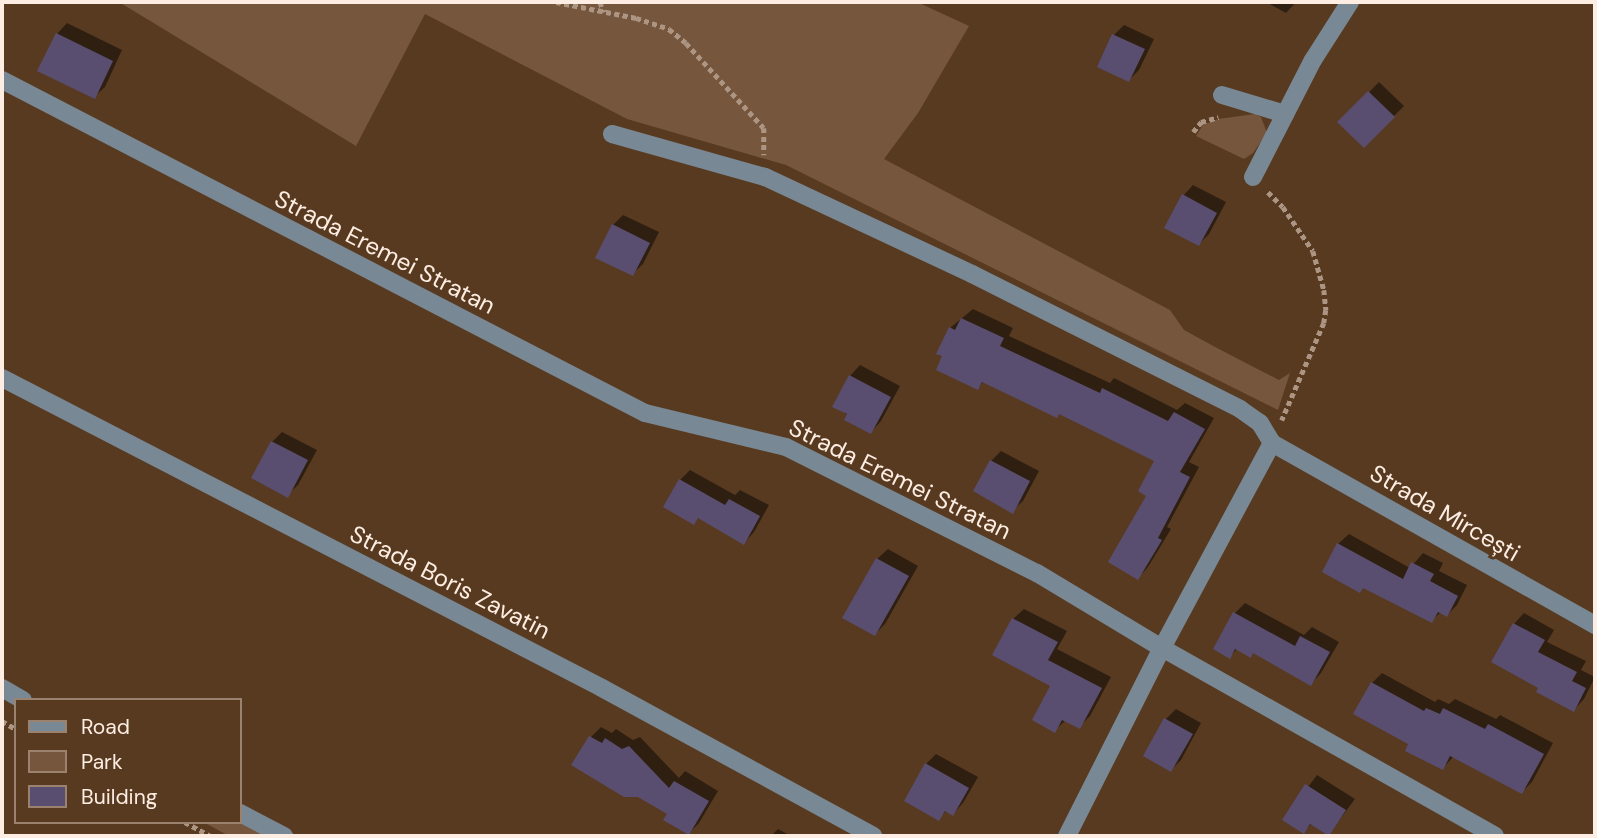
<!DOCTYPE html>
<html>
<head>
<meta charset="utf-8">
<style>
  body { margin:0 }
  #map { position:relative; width:1597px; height:838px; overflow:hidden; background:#583a21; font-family:"DM Sans",sans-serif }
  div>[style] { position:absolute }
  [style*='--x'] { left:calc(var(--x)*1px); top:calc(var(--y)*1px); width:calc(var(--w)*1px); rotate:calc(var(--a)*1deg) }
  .green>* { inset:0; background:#76563c }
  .shadow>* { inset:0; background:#0007 }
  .building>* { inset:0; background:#594e70 }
  .path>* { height:4.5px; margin-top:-2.25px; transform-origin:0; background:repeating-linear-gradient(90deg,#ac9583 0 5px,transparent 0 8.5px) }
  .minor>* { height:18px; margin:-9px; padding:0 9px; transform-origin:9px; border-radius:9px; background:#788894 }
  span { translate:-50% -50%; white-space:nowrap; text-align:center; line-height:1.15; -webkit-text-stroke:6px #583a21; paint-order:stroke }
  .street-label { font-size:24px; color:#fdede2 }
  .frame { position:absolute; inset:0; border:4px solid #fdede2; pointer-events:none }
  .legend { position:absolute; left:14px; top:698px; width:228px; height:126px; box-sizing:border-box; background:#583a21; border:2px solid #9a826e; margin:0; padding:9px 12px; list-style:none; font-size:21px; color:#fdede2 }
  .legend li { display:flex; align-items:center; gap:14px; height:35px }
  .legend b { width:35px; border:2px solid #9a826e }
</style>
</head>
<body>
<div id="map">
  <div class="green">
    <i style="clip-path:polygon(119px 2px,917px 2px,969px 26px,918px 113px,884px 159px,1170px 310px,1184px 330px,1217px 348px,1279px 380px,1290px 373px,1278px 410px,786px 165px,627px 119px,425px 14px,356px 146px)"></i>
    <i style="clip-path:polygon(1255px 114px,1261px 117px,1267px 133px,1253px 153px,1244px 159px,1196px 136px,1203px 125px,1218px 119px)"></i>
    <i style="clip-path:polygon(203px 822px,240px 822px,266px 836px,229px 836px)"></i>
  </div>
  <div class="shadow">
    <i style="clip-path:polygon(1266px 2px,1296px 2px,1286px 13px)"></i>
    <i style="clip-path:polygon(67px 23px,122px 50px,105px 87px,94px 97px,57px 34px)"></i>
    <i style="clip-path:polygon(1124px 25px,1154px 39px,1139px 70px,1129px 80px,1114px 35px)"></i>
    <i style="clip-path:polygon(1379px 82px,1404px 106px,1364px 146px,1340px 122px)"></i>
    <i style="clip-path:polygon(1193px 185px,1226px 202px,1209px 234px,1199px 244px,1183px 196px)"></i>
    <i style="clip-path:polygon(623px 215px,659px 232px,643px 264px,632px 274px,613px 225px)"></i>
    <i style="clip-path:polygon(973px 309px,1013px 328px,1009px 336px,1110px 383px,1114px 378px,1177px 410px,1185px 403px,1214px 418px,1189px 462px,1199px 467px,1167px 527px,1171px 529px,1148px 567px,1138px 578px,1156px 461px,1060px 412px,984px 381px,978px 388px,950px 328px)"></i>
    <i style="clip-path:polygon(860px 365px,900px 386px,881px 421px,871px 432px,835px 406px,850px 376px)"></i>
    <i style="clip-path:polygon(282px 432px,317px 450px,298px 485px,287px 495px,272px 442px)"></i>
    <i style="clip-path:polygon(1001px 451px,1039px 471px,1023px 501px,1012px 511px,991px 461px)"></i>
    <i style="clip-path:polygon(690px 470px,735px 495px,740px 490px,769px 505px,754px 532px,744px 543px,699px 517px,694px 523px,680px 480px)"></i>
    <i style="clip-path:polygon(1349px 534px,1410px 568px,1423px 553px,1443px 563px,1439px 571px,1467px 585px,1457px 605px,1447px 615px,1441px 612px,1432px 620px,1338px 544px)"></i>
    <i style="clip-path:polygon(888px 549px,918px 566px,885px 624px,875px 634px,844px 617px,877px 559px)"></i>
    <i style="clip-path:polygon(1245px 603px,1304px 635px,1312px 627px,1339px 642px,1321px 673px,1311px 684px,1254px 652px,1251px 656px,1237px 649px,1230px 656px,1235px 613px)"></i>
    <i style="clip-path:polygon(1024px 609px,1067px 631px,1057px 649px,1111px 677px,1090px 716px,1079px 727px,1066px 720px,1055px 730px,1053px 685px,1013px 619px)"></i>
    <i style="clip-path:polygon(1524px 613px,1554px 630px,1547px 642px,1586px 661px,1581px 670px,1595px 677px,1584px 699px,1574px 710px,1540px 687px,1514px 624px)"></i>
    <i style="clip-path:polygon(1382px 673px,1435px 702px,1438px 699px,1449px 704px,1455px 699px,1496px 719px,1500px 715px,1553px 743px,1532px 782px,1522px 792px,1454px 756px,1443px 768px,1410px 743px,1372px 683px)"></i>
    <i style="clip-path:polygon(1176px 709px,1201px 723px,1181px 760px,1171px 770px,1166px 719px)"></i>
    <i style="clip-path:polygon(601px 727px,612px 733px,616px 729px,633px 740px,640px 737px,679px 778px,685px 771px,718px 791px,699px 823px,689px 833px,591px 737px)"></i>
    <i style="clip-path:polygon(936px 754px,978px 777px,963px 803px,953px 814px,947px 810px,939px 818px,926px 764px)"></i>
    <i style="clip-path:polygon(1317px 775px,1355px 799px,1329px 834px,1312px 823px,1304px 832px,1284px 819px)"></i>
    <i style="clip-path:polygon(778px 829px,791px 836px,771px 836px)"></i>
  </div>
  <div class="building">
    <i style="clip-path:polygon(56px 33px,113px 61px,95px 99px,37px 71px)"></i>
    <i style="clip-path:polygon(1112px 34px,1145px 49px,1129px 82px,1097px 67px)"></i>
    <i style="clip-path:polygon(1368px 91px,1395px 117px,1364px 148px,1337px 122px)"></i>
    <i style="clip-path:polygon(1182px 194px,1217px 213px,1199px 246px,1164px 228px)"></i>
    <i style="clip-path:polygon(612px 224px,650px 243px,633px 276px,595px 258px)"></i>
    <i style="clip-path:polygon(961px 318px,1004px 338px,1000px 346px,1100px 393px,1102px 388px,1168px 421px,1174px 412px,1205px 429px,1180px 472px,1190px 477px,1158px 538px,1162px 540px,1138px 580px,1108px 562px,1146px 496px,1138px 491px,1154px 461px,1059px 414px,1057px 418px,982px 382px,978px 390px,936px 370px,942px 356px,936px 354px,949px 327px,955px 330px)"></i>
    <i style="clip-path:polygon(849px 375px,891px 397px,871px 434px,844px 420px,847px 414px,832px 407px)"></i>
    <i style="clip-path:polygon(271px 441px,308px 460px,288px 498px,251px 478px)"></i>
    <i style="clip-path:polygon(990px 460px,1030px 481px,1013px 514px,973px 491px)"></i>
    <i style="clip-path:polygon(679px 479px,725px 505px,729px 499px,760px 516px,744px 545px,698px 518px,694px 525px,663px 507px)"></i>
    <i style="clip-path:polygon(1337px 543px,1403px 579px,1411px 562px,1434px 574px,1430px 581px,1458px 596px,1447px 617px,1438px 612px,1432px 623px,1363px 588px,1360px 593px,1322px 572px)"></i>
    <i style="clip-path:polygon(876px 558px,909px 576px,875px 636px,842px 618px)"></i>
    <i style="clip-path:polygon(1233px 612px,1295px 646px,1300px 636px,1330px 652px,1311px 686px,1253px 653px,1251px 658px,1235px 649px,1230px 659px,1213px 649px)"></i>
    <i style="clip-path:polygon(1012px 618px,1058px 642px,1048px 660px,1102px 688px,1080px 729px,1062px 720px,1055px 733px,1032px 720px,1050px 686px,992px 655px)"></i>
    <i style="clip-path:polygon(1513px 623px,1545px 640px,1538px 652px,1577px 672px,1572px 681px,1586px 688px,1574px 712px,1536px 692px,1538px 688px,1491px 662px)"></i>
    <i style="clip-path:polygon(1371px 682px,1424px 711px,1426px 708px,1440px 714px,1443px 708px,1485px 729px,1488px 724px,1544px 754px,1522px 794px,1450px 756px,1443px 770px,1405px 751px,1408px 744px,1353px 714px)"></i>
    <i style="clip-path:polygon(1164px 718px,1193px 734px,1171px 772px,1143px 756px)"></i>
    <i style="clip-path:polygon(589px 736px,602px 743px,605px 738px,622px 749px,629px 746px,669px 788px,674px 781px,709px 801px,689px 835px,663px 820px,667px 814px,638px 797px,624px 797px,571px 765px)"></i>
    <i style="clip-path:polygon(925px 763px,969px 788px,953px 816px,945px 811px,939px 821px,904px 801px)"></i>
    <i style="clip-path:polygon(1305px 784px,1346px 810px,1329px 836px,1310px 824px,1304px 834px,1282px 820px)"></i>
  </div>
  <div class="path">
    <i style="--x:556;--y:2;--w:82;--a:11.3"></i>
    <i style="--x:636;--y:18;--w:35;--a:18"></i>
    <i style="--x:669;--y:29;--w:22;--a:39"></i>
    <i style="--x:686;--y:43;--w:115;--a:47.5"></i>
    <i style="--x:764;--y:128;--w:27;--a:90"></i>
    <i style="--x:600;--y:2;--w:11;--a:68"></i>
    <i style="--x:1193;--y:132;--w:13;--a:-51"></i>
    <i style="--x:1201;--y:122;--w:18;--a:-16"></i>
    <i style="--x:1268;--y:192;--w:21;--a:45"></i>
    <i style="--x:1283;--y:207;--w:53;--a:55.7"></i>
    <i style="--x:1313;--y:251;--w:41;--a:74.2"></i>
    <i style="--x:1324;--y:290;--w:20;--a:84"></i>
    <i style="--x:1326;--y:310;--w:13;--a:99"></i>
    <i style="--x:1324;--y:323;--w:106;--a:113.4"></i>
    <i style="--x:2;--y:721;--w:16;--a:30"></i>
    <i style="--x:185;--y:822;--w:29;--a:29"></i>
  </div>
  <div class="minor">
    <i style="--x:2;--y:80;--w:724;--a:27.38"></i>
    <i style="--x:645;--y:413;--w:145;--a:13.6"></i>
    <i style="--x:786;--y:447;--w:281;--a:26.7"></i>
    <i style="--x:1037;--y:573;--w:146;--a:31"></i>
    <i style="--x:1162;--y:648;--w:382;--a:29.4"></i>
    <i style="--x:1222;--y:95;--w:66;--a:16.8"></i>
    <i style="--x:612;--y:134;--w:159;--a:15.7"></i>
    <i style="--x:765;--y:177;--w:229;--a:25.1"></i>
    <i style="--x:972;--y:274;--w:300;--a:26.7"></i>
    <i style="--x:1240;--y:409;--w:24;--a:35"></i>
    <i style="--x:1260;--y:423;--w:23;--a:59"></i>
    <i style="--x:1253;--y:177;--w:131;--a:-62.9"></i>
    <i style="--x:1313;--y:60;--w:69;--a:-57.5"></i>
    <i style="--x:2;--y:378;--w:675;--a:27.32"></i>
    <i style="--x:602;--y:688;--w:309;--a:28.6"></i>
    <i style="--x:1272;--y:443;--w:371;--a:29.4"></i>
    <i style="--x:2;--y:688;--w:24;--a:30"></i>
    <i style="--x:240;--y:813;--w:50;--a:27.6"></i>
    <i style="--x:1067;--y:836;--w:211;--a:-63.2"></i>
    <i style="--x:1162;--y:648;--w:233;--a:-61.8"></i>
  </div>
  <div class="street-label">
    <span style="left:385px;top:252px;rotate:27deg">Strada Eremei Stratan</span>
    <span style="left:900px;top:479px;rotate:26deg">Strada Eremei Stratan</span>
    <span style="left:1445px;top:513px;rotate:30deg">Strada Mircești</span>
    <span style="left:450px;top:582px;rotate:27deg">Strada Boris Zavatin</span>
  </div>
  <div class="frame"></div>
  <ul class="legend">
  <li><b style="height:9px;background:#788894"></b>Road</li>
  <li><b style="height:19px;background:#76563c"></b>Park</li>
  <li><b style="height:19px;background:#594e70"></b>Building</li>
  </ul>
</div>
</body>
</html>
